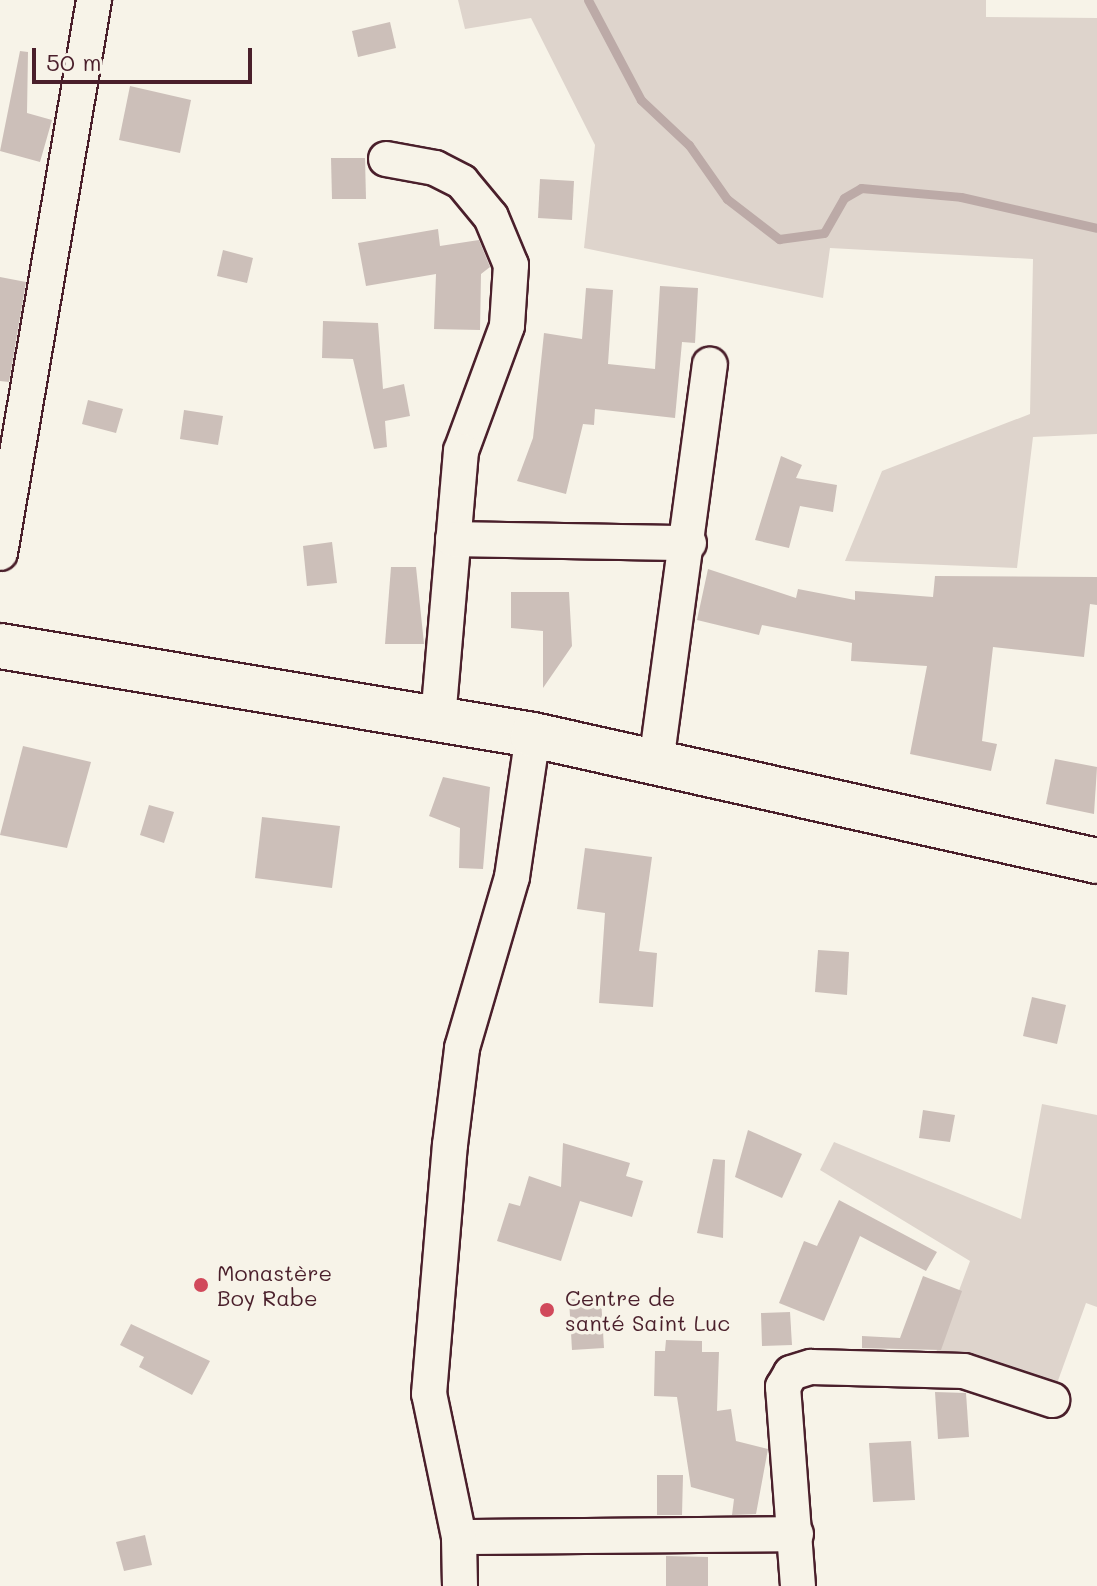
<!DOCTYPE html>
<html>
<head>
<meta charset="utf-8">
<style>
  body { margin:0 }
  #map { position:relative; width:1097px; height:1586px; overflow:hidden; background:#f7f3e8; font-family:Mali,sans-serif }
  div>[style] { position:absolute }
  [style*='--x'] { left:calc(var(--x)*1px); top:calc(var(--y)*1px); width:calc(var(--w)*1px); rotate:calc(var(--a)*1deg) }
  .green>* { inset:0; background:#ded4cc }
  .stream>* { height:9px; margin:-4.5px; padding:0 4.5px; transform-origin:4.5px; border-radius:4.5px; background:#bcaaa7 }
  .building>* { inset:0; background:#ccbfb9 }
  .roads { filter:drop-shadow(2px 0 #4a1f2b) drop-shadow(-2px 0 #4a1f2b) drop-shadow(0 2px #4a1f2b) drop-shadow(0 -2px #4a1f2b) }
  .minor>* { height:34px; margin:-17px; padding:0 17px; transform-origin:17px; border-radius:17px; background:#f7f3e8 }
  .secondary>* { height:44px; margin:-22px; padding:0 22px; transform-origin:22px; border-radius:22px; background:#f7f3e8 }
  .dots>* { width:22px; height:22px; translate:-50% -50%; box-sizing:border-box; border:4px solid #f7f3e8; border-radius:50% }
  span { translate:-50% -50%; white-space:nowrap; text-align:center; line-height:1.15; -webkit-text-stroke:7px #f7f3e8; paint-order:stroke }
  .poi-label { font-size:22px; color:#4a1f2b }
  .left { translate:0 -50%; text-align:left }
  .scale { position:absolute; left:32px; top:48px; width:220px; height:36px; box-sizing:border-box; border:4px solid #4a1f2b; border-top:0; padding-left:10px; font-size:24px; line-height:28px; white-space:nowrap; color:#4a1f2b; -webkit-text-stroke:6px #f7f3e8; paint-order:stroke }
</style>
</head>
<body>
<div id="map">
  <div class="green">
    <i style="clip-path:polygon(458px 0,986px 0,986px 17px,1097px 18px,1097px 434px,1033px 437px,1017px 568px,845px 561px,882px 471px,1030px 414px,1033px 259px,830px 248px,823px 298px,584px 248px,595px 145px,531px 18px,465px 29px)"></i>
    <i style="clip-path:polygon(1042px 1104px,1097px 1115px,1097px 1307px,1086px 1303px,1055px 1389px,932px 1363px,970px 1261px,820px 1170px,834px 1142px,1021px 1219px)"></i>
  </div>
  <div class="stream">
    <i style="--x:588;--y:0;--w:113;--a:62.1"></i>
    <i style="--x:641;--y:100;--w:66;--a:43.2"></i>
    <i style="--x:689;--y:145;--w:66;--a:54.9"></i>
    <i style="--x:727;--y:199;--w:66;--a:37.6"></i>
    <i style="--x:779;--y:239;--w:45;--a:-7.6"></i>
    <i style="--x:824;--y:233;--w:40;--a:-60.3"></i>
    <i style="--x:844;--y:198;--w:20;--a:-30"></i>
    <i style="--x:861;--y:188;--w:100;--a:5.1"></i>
    <i style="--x:961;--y:197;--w:139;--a:12.8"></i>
  </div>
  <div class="building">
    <i style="clip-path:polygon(390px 22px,396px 48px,358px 57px,352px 31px)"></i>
    <i style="clip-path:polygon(20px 51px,28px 52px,27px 113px,52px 120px,40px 162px,0 151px)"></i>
    <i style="clip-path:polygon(130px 86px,191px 100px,180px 153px,119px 140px)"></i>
    <i style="clip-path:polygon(331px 158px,365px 158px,366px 199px,332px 199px)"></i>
    <i style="clip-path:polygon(540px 179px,574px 181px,572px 220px,538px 218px)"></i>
    <i style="clip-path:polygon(438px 229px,440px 246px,479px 240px,490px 267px,481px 274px,480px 330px,434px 329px,436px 274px,366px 286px,358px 243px)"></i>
    <i style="clip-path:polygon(223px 250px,253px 258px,247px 283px,217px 276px)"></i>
    <i style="clip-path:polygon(0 277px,26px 282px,9px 382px,0 381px)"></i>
    <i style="clip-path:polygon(660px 286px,698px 288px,695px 343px,682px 342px,675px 418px,595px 409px,594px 425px,583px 424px,566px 494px,517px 481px,533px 438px,544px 333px,582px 339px,586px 288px,613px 290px,608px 364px,655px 369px)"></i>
    <i style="clip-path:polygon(323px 321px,378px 323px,383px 389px,404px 384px,410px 416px,385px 421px,387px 447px,374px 449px,353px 359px,322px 358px)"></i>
    <i style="clip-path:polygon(88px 400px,123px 409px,116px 433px,82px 424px)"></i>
    <i style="clip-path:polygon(184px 410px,223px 416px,218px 445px,180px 439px)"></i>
    <i style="clip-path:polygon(781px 456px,802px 465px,796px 478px,837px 485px,833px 512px,800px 506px,789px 548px,755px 540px)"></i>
    <i style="clip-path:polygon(332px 542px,337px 583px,307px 586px,303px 546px)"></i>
    <i style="clip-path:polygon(391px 567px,416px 567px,424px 644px,385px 644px)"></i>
    <i style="clip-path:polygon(708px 569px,796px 598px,798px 589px,855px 600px,855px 591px,933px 597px,935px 576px,1097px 577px,1097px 605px,1090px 604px,1084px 657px,993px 647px,982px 741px,997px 744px,991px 771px,910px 754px,927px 666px,851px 661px,852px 643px,762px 625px,759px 635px,697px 620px)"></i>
    <i style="clip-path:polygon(511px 592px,569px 592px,572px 646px,543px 688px,543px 631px,511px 628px)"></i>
    <i style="clip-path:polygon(23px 746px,91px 762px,67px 848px,0 835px)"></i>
    <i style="clip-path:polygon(1055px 759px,1097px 767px,1094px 814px,1046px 804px)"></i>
    <i style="clip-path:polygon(443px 777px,490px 787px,483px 869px,459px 868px,460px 828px,429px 816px)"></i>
    <i style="clip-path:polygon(149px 805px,174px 812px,164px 843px,140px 835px)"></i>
    <i style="clip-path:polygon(262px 817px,340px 826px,332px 888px,255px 878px)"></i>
    <i style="clip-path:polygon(585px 848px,652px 857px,639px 951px,657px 953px,653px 1007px,599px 1003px,605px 913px,577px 909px)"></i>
    <i style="clip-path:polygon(818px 950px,849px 952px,847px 995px,815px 992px)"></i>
    <i style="clip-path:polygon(1032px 997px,1066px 1005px,1057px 1044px,1023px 1036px)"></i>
    <i style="clip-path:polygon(923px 1110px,955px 1115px,950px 1142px,919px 1138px)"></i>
    <i style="clip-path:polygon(748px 1130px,802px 1154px,782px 1198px,735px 1177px)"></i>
    <i style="clip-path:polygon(563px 1143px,630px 1163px,626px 1176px,643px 1181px,632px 1217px,580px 1201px,561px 1261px,497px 1241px,509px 1203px,520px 1206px,529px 1176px,561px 1187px)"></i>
    <i style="clip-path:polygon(713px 1159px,725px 1160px,723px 1238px,697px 1233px)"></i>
    <i style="clip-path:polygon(839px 1200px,937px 1252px,926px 1271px,860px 1236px,824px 1321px,779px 1303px,804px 1241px,817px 1246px)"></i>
    <i style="clip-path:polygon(923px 1276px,962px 1291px,941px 1350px,862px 1348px,862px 1336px,900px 1338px)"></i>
    <i style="clip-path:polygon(601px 1298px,604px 1348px,572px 1350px,569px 1299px)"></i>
    <i style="clip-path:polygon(790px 1312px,792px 1345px,762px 1346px,761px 1313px)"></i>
    <i style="clip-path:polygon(131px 1324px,210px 1361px,192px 1395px,139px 1367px,144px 1357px,120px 1345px)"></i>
    <i style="clip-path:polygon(666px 1340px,702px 1341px,702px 1352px,719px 1352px,717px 1411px,731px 1409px,736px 1441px,768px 1449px,756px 1514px,732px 1515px,734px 1499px,691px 1487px,677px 1397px,654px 1396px,655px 1351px,665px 1351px)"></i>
    <i style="clip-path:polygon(935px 1392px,966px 1393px,969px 1437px,938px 1439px)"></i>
    <i style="clip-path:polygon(911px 1441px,915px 1500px,873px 1502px,869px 1443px)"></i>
    <i style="clip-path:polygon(657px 1475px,683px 1475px,682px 1515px,657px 1515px)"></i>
    <i style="clip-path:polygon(145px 1535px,152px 1565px,124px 1571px,116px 1542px)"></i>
    <i style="clip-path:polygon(666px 1556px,708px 1557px,708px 1586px,666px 1586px)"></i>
  </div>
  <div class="roads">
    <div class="minor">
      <i style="--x:386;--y:159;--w:50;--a:10.4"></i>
      <i style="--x:435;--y:168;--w:30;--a:27"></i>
      <i style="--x:462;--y:182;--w:45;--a:50.4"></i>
      <i style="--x:491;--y:217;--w:52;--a:67.4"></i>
      <i style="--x:511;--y:265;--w:61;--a:93.8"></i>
      <i style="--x:507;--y:326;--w:133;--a:110.2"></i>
      <i style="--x:461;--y:451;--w:270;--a:94.9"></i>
      <i style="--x:453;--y:539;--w:236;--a:1"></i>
      <i style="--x:0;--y:553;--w:561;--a:-80.35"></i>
      <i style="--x:656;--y:763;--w:402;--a:-82.3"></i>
      <i style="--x:459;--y:1537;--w:337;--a:-0.5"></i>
      <i style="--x:460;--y:1586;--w:49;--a:-91.2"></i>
      <i style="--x:459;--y:1537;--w:146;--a:-101.8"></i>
      <i style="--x:429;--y:1394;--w:250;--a:-85.2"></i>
      <i style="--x:450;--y:1145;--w:98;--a:-82.9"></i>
      <i style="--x:462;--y:1048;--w:178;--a:-73.7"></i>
      <i style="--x:512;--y:877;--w:144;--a:-81.6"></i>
      <i style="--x:798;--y:1586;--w:200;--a:-94.3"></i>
      <i style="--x:783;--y:1387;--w:16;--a:-60"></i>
      <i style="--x:791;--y:1373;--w:21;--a:-17"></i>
      <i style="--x:811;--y:1367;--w:153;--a:1.5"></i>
      <i style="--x:964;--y:1371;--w:93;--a:18.2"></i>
    </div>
    <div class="secondary">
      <i style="--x:0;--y:646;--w:540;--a:9.48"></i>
      <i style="--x:533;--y:735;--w:578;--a:12.59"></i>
    </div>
  </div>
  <div class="dots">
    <i style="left:201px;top:1285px;background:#d1495b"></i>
    <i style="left:547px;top:1310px;background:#d1495b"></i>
  </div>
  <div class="poi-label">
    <span class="left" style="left:217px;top:1285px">Monastère<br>Boy Rabe</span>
    <span class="left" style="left:565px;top:1310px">Centre de<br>santé Saint Luc</span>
  </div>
  <div class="scale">50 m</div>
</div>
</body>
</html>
